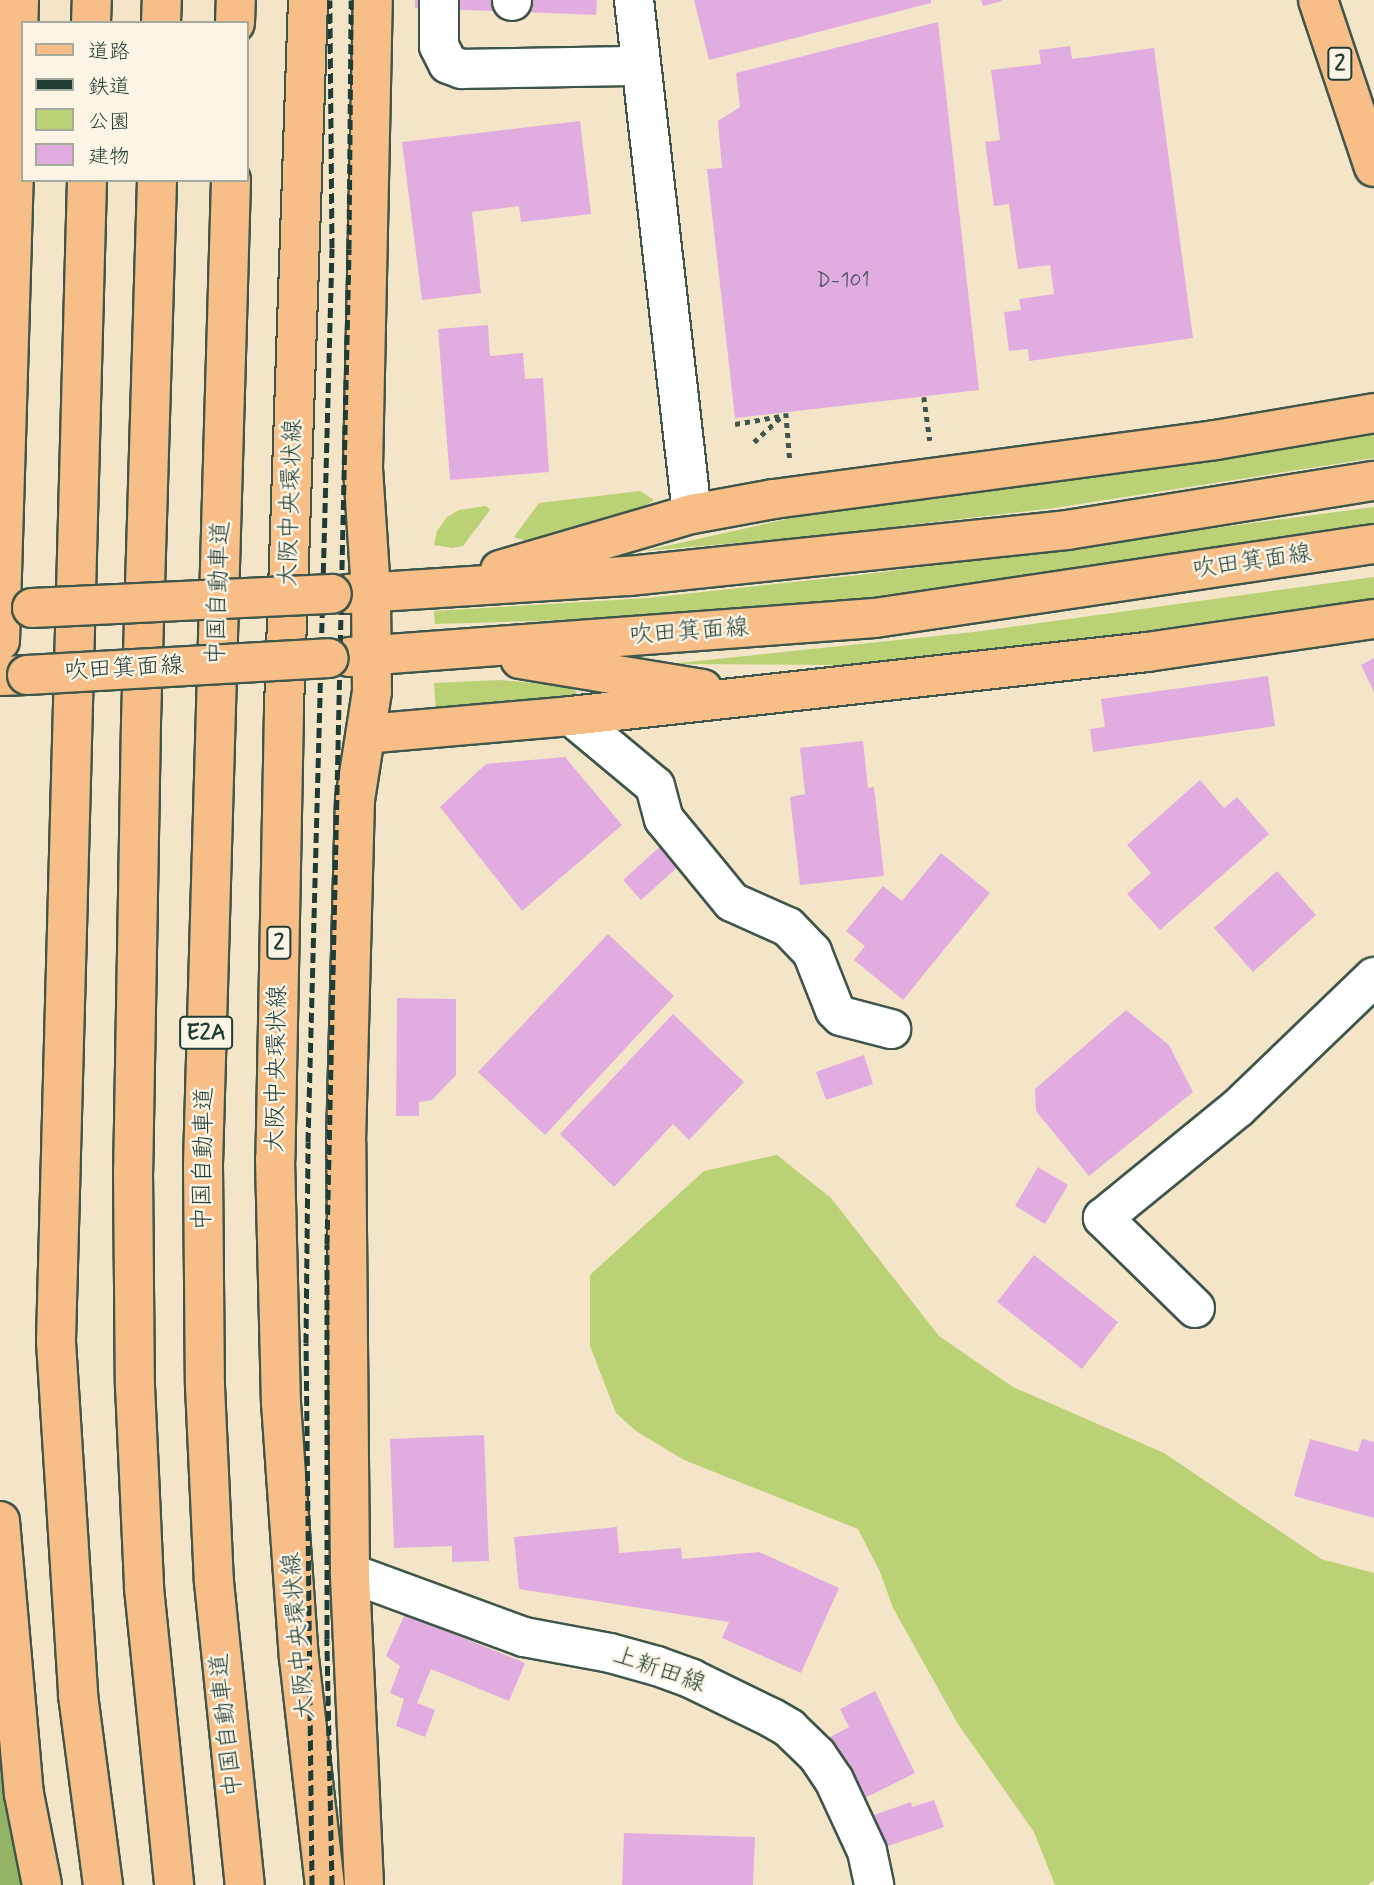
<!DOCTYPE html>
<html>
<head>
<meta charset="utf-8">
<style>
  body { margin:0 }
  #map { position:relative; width:1374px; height:1885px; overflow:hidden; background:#f4e5c9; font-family:Mynerve,"Klee One",sans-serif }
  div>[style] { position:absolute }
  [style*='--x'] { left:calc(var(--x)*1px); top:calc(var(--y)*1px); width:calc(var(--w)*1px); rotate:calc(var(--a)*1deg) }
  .green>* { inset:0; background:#bad175 }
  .forest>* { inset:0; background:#93b366 }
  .building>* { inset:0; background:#e1ade1 }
  .path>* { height:4.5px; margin-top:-2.25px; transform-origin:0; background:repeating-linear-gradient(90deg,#3f564a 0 5px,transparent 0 10px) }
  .roads { filter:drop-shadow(2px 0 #3f564a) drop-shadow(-2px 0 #3f564a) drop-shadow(0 2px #3f564a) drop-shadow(0 -2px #3f564a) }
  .minor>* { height:38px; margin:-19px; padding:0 19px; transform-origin:19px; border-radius:19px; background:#fff }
  .major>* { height:38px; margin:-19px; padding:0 19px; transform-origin:19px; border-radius:19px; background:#f7be88 }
  .highway>* { height:38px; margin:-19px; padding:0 19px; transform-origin:19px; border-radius:19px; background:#f7be88 }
  .rail>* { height:5px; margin-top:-2.5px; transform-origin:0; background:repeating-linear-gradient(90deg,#1f3d34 0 10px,transparent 0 15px) }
  .bridges { filter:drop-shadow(2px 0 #3f564a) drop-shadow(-2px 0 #3f564a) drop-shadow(0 2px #3f564a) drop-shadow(0 -2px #3f564a) }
  .major-bridge>* { height:38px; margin:-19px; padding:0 19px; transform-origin:19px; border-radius:19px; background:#f7be88 }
  span { translate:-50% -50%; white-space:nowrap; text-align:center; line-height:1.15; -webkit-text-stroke:5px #fcf5e5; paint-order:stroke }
  .number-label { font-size:21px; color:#50595f }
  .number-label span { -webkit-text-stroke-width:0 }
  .shield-label span { padding:2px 5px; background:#fcf5e5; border:2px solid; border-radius:5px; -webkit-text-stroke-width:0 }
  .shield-label { font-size:23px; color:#1f3d34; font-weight:700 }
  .street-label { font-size:24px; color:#1f3d34 }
  .legend { position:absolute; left:21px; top:21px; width:228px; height:161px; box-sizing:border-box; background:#fcf5e5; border:2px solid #a4ab9e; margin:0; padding:9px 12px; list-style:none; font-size:21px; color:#1f3d34 }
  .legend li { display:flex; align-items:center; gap:14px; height:35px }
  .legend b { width:35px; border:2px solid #a4ab9e }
</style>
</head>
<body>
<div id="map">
  <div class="green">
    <i style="clip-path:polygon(1374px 432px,1374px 458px,1054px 508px,806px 537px,644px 551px,854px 504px)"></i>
    <i style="clip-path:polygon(640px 491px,654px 500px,636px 512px,526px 541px,514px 537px,539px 503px)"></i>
    <i style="clip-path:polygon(486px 506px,490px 510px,463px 546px,453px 548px,434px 545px,437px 531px,447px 517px,459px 510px)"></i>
    <i style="clip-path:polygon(1374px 507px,1374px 528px,1121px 569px,846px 601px,657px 617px,435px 624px,434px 611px,648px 598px,868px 574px)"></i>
    <i style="clip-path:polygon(1374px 577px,1374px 598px,1003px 651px,851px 665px,669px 664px,974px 632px)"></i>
    <i style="clip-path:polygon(499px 680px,568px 686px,577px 692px,573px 700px,436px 711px,434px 683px)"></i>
    <i style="clip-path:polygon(777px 1155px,831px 1198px,939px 1336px,1013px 1387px,1164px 1453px,1321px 1559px,1374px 1573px,1374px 1880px,1368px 1885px,1055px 1885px,1034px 1832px,958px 1724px,893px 1608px,880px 1572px,858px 1529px,684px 1460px,636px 1431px,616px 1413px,590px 1346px,590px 1275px,704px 1171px)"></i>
  </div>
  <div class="forest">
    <i style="clip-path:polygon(0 1706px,26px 1885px,0 1885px)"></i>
  </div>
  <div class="building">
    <i style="clip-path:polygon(415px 0,597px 0,596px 15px,415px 8px)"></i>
    <i style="clip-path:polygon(694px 0,931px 0,931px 3px,709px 60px)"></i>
    <i style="clip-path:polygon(981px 0,1001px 0,1002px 1px,983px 6px)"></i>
    <i style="clip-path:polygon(938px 22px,979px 390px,735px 418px,707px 169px,722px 168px,718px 121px,740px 107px,736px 73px)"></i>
    <i style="clip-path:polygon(1070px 46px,1072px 59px,1154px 48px,1193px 338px,1029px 361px,1028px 349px,1009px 351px,1004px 312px,1021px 310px,1019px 299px,1054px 294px,1050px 265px,1018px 269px,1009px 204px,994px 206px,985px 142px,1000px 140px,991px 70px,1041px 64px,1039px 50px)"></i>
    <i style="clip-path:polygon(580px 121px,591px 214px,521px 222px,519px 206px,472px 212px,481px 293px,422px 300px,402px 142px)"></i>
    <i style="clip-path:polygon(488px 325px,490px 356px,523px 353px,525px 379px,543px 378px,549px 472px,450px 480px,438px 329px)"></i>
    <i style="clip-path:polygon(1374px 658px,1374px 692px,1361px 665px)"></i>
    <i style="clip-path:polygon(1268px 676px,1275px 726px,1093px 752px,1090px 729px,1105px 727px,1101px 699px)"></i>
    <i style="clip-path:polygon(863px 741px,868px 788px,874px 787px,884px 876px,800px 885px,790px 797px,805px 794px,800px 748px)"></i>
    <i style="clip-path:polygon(565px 757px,622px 825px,522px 911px,440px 807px,486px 764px)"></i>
    <i style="clip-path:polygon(1200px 780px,1224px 808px,1237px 797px,1269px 834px,1160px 930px,1127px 894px,1151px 873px,1127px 845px)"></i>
    <i style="clip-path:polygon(664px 843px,682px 863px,641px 900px,623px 880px)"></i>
    <i style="clip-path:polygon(941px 853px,990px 893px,903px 1000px,854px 960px,865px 946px,846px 931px,883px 886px,902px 901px)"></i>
    <i style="clip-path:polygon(1277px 871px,1316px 915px,1253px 972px,1214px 928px)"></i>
    <i style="clip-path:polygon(608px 934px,674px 996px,545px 1135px,478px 1072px)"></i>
    <i style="clip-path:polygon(397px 998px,456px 999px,456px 1075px,432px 1100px,419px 1102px,419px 1116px,396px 1116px)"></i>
    <i style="clip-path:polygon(1126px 1010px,1169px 1045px,1193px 1092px,1089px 1176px,1036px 1111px,1035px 1089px)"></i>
    <i style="clip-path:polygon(673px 1014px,744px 1082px,689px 1140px,673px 1124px,614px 1187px,560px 1134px)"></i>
    <i style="clip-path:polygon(864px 1055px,873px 1084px,826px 1100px,816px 1072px)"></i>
    <i style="clip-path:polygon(1038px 1167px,1068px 1185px,1045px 1224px,1015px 1206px)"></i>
    <i style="clip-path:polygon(1034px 1255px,1118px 1322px,1082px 1369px,997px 1302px)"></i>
    <i style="clip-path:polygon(484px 1435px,489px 1561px,452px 1562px,452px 1546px,394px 1548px,390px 1439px)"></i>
    <i style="clip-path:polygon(1310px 1439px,1358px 1452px,1362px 1439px,1374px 1442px,1374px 1518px,1294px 1496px)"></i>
    <i style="clip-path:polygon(617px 1527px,619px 1553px,681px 1548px,682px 1559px,759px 1552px,839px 1588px,801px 1673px,722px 1638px,729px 1622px,519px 1589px,514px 1537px)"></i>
    <i style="clip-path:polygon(405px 1614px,525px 1663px,509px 1701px,431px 1669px,417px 1703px,435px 1710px,425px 1737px,396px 1726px,404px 1699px,390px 1693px,400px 1666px,386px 1656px)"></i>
    <i style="clip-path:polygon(875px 1691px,915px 1773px,859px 1801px,828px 1738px,849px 1727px,840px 1709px)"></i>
    <i style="clip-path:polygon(934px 1800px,944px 1827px,885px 1847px,874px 1815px,911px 1802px,912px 1807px)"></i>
    <i style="clip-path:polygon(624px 1833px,755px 1837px,753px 1885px,622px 1885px)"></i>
  </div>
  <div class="path">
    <i style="--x:924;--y:397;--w:44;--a:82.2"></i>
    <i style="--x:786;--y:413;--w:48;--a:85.2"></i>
    <i style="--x:735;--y:424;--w:47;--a:-9.9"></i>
    <i style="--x:754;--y:442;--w:38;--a:-43"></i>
  </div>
  <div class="roads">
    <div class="minor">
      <i style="--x:439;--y:0;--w:46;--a:90"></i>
      <i style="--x:439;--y:46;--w:20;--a:63"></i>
      <i style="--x:448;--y:64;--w:15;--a:20"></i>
      <i style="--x:462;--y:69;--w:179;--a:-1"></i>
      <i style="--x:634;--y:0;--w:517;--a:83.56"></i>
      <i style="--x:512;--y:1;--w:1;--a:-90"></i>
      <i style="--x:571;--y:716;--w:109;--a:39.8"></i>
      <i style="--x:655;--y:786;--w:34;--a:75"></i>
      <i style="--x:664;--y:819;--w:107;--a:50.7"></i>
      <i style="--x:732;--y:902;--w:61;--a:24.1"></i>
      <i style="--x:788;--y:927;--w:35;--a:46"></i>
      <i style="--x:812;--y:952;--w:62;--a:68.4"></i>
      <i style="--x:835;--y:1010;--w:8;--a:45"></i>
      <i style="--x:841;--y:1016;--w:52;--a:14.6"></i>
      <i style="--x:1195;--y:1308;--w:129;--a:-135.6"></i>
      <i style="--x:1103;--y:1218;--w:174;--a:-39.2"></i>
      <i style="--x:1238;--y:1108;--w:189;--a:-43.9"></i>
      <i style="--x:350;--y:1573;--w:185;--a:20.2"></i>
      <i style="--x:524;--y:1637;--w:87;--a:10.5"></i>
      <i style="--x:610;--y:1653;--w:49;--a:15.5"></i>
      <i style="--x:657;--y:1666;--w:37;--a:20"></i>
      <i style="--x:692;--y:1679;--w:89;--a:26"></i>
      <i style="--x:772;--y:1718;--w:20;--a:30"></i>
      <i style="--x:789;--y:1728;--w:39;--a:44"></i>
      <i style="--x:817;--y:1755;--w:30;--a:56"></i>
      <i style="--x:834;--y:1780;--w:78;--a:65.1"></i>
      <i style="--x:867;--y:1851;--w:35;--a:78"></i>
    </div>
    <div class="major">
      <i style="--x:308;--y:0;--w:710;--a:91.94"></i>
      <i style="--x:284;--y:710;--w:449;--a:91.1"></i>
      <i style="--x:275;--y:1159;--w:244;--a:88.6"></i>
      <i style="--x:281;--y:1403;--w:256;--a:86"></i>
      <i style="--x:299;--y:1658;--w:228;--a:83.5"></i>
      <i style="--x:1318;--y:0;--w:176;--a:71.5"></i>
      <i style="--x:91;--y:23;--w:23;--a:-88"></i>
      <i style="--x:87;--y:180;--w:1162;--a:91.53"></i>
      <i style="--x:56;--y:1342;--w:354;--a:86.4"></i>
      <i style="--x:78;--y:1695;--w:192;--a:82.5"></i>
      <i style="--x:500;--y:570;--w:200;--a:-16.3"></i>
      <i style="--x:692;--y:514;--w:83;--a:-10.4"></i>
      <i style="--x:774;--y:499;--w:445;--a:-7.6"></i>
      <i style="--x:1215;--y:440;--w:161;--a:-9.6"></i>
      <i style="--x:347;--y:594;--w:283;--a:-3.7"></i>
      <i style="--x:629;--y:576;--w:440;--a:-6"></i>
      <i style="--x:1067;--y:530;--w:311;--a:-9.1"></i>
      <i style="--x:0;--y:641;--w:641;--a:-88.3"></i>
      <i style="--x:349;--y:657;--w:527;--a:-4.24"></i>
      <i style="--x:875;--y:618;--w:504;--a:-8.44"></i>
      <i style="--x:520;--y:659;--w:185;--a:9.3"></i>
      <i style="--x:0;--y:676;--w:27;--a:-2"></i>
      <i style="--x:366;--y:734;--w:206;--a:-5"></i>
      <i style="--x:571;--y:716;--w:580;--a:-6.34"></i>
      <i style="--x:1147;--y:652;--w:229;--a:-8.3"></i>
      <i style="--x:0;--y:1521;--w:274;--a:85"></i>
      <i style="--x:24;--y:1794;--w:93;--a:78.8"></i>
      <i style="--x:364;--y:1885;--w:312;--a:-92.6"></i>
      <i style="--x:350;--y:1573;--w:431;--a:-90.5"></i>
      <i style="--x:346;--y:1142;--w:342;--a:-88.5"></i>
      <i style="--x:355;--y:800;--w:109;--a:-81.1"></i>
      <i style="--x:372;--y:692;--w:100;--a:-90.6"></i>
      <i style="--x:371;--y:592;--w:124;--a:-93.7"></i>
      <i style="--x:363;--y:468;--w:468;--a:-88.8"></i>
    </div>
    <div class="highway">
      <i style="--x:161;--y:23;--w:23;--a:-88"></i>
      <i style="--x:235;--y:23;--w:23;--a:-88"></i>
      <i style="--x:157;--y:180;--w:542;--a:91.69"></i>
      <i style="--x:141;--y:722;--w:449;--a:91"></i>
      <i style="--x:133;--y:1171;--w:215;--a:89.5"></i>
      <i style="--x:135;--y:1386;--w:202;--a:87.4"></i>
      <i style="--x:144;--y:1588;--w:299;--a:84.2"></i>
      <i style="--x:231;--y:180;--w:986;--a:91.63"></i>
      <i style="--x:203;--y:1166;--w:220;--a:89.5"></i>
      <i style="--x:205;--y:1386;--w:196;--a:87.4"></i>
      <i style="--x:214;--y:1582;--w:305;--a:84.2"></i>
    </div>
  </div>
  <div class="rail">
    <i style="--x:312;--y:1885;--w:542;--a:-90.63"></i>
    <i style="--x:306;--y:1343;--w:201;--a:-89.4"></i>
    <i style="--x:308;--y:1142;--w:894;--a:-88.46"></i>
    <i style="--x:332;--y:248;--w:248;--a:-90.5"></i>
    <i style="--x:332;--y:1885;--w:246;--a:-91.2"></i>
    <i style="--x:327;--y:1639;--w:395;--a:-90"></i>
    <i style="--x:327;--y:1244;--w:995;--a:-88.73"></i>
    <i style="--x:349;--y:249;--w:249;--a:-89.5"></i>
  </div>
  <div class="bridges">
    <div class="major-bridge">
      <i style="--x:32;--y:608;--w:300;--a:-2.7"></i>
      <i style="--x:27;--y:675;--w:302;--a:-3.2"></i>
    </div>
  </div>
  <div class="number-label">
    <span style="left:843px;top:280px">D-101</span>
  </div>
  <div class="shield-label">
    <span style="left:1340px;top:64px">2</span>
    <span style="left:279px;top:943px">2</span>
    <span style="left:206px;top:1033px">E2A</span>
  </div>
  <div class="street-label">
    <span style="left:291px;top:503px;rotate:-88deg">大阪中央環状線</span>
    <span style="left:1252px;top:562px;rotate:-8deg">吹田箕面線</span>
    <span style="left:219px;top:593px;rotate:-88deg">中国自動車道</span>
    <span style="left:689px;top:632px;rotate:-4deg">吹田箕面線</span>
    <span style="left:124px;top:669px;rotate:-3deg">吹田箕面線</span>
    <span style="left:277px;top:1069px;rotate:-89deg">大阪中央環状線</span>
    <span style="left:204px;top:1159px;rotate:-89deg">中国自動車道</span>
    <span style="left:299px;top:1636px;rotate:-95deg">大阪中央環状線</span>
    <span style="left:659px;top:1670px;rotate:19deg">上新田線</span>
    <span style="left:227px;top:1725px;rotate:-96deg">中国自動車道</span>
  </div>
  <ul class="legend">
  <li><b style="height:9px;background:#f7be88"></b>道路</li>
  <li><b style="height:9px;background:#1f3d34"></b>鉄道</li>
  <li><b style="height:19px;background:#bad175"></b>公園</li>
  <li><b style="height:19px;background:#e1ade1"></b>建物</li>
  </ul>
</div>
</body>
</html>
